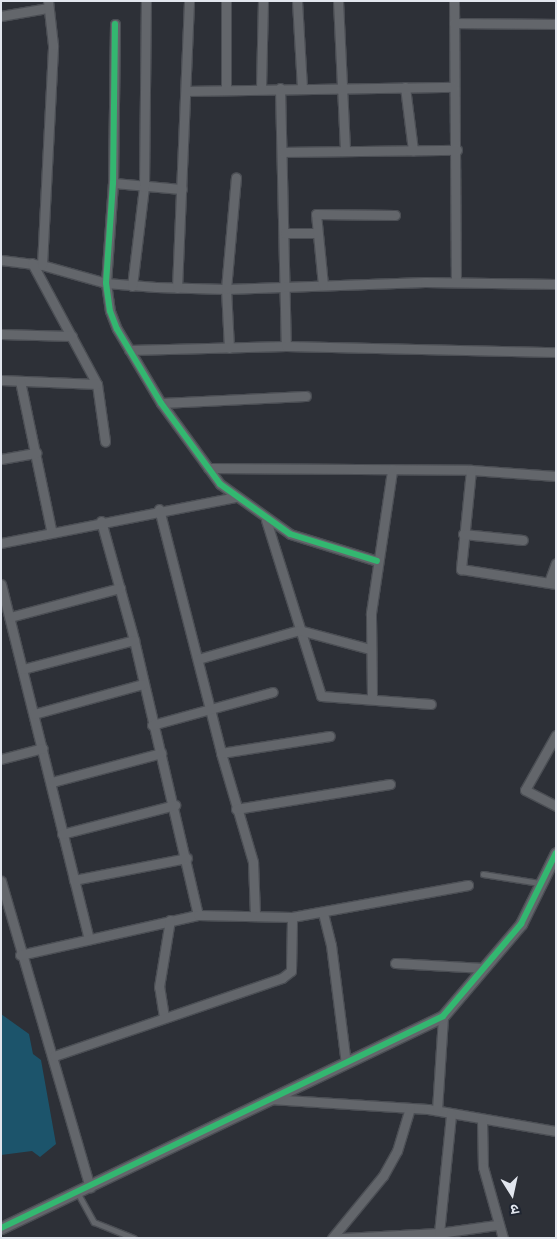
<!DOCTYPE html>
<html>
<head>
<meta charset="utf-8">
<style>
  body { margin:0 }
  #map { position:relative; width:557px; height:1239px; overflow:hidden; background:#2d3037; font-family:Signika,"Noto Sans Devanagari",sans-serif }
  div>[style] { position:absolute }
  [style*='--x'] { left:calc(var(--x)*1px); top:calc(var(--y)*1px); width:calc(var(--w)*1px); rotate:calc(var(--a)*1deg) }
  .water>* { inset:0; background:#1c546b }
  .roads { filter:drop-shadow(1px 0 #4b4e54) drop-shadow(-1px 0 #4b4e54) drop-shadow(0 1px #4b4e54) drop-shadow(0 -1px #4b4e54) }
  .service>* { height:4.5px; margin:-2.25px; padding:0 2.25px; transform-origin:2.25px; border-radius:2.25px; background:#63666b }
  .minor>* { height:9px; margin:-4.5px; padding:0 4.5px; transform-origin:4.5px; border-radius:4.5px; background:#63666b }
  .tertiary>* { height:11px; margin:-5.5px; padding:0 5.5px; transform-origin:5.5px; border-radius:5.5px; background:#63666b }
  .cycleway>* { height:6px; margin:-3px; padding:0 3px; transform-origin:3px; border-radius:3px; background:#33b770 }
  span { translate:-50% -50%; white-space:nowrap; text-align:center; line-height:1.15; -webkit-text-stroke:5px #1f2531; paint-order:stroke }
  .frame { position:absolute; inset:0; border:2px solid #e2e6ee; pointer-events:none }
  .north { position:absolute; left:487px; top:1169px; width:50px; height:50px; -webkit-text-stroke:4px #1f2531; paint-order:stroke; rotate:170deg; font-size:14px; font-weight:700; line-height:20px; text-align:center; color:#e2e6ee }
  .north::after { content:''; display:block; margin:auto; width:18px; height:22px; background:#e2e6ee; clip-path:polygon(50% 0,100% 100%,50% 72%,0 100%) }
</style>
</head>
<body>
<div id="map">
  <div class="water">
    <i style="clip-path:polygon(1px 1014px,29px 1034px,33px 1054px,41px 1060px,56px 1144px,40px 1157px,32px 1151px,1px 1155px)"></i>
  </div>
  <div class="roads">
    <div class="service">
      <i style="--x:483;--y:874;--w:57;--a:9.1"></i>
      <i style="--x:78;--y:1193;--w:33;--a:61"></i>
      <i style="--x:94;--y:1222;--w:43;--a:21.8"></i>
    </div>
    <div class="minor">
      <i style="--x:297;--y:1;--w:87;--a:86.7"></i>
      <i style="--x:338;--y:1;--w:149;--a:87.3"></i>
      <i style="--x:454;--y:1;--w:281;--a:89.6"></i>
      <i style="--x:1;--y:16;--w:48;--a:-9.7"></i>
      <i style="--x:454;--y:23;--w:102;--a:0.6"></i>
      <i style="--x:115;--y:24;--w:159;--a:90.7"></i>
      <i style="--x:113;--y:183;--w:100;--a:94"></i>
      <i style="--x:106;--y:283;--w:28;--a:82"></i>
      <i style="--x:110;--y:311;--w:19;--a:69"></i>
      <i style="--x:117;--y:329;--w:86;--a:59.3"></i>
      <i style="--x:161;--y:403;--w:100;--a:53.9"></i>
      <i style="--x:220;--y:484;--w:86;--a:35.5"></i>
      <i style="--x:290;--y:534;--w:91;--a:17.2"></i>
      <i style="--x:405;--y:87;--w:64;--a:82.8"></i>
      <i style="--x:261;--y:88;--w:87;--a:-88.7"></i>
      <i style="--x:280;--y:88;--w:258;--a:88.7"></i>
      <i style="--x:226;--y:89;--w:88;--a:-90"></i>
      <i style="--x:188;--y:91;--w:266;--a:-0.9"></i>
      <i style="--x:283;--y:152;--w:174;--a:-0.7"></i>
      <i style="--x:113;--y:183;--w:69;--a:5"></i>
      <i style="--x:285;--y:233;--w:32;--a:0"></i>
      <i style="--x:1;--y:260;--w:41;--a:7"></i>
      <i style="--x:42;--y:265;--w:66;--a:15.7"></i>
      <i style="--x:106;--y:283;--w:50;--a:4.6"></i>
      <i style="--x:156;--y:287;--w:70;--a:1.6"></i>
      <i style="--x:226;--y:289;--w:199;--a:-2"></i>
      <i style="--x:425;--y:282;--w:131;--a:0.9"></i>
      <i style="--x:32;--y:263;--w:137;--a:61.8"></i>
      <i style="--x:97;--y:384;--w:58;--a:82"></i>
      <i style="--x:42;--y:265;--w:220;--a:-87.1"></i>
      <i style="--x:53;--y:45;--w:44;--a:-96.5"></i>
      <i style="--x:323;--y:285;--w:71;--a:-95.6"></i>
      <i style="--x:316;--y:214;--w:79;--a:0.7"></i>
      <i style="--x:132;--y:286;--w:100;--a:-83.1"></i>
      <i style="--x:144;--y:187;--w:186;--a:-89.4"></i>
      <i style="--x:177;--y:288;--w:287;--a:-87.6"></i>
      <i style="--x:1;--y:334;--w:71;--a:1.6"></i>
      <i style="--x:229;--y:348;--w:59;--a:-92.9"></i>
      <i style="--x:226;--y:289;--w:112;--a:-84.9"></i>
      <i style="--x:129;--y:350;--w:157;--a:-1.5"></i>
      <i style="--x:286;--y:346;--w:270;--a:1.3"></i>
      <i style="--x:1;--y:380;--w:96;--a:2.4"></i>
      <i style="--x:20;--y:381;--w:152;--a:78.2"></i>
      <i style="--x:161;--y:403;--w:145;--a:-2.8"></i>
      <i style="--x:1;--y:459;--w:36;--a:-10"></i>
      <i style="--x:208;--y:468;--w:263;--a:0.4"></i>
      <i style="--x:471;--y:470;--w:85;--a:4"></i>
      <i style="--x:471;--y:470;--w:100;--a:95.8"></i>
      <i style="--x:461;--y:569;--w:96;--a:9"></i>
      <i style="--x:159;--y:509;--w:252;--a:75.7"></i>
      <i style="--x:221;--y:753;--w:114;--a:73.6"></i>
      <i style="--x:253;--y:862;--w:52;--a:87.8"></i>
      <i style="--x:266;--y:520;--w:184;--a:72.6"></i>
      <i style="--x:321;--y:696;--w:110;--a:4.2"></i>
      <i style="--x:101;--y:521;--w:123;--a:74.5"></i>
      <i style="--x:134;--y:640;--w:282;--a:76.9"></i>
      <i style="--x:463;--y:534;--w:60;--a:5.7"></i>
      <i style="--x:1;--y:543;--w:238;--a:-11.1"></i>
      <i style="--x:549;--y:582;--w:20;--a:-70"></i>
      <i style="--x:1;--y:584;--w:366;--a:76.1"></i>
      <i style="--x:10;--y:617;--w:114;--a:-14.8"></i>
      <i style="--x:198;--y:659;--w:105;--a:-16"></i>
      <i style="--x:299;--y:630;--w:73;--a:15"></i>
      <i style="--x:23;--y:669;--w:115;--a:-14.6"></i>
      <i style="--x:372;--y:698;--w:85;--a:-90.7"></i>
      <i style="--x:371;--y:613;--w:145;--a:-81.6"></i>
      <i style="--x:34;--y:714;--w:113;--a:-15.4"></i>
      <i style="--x:152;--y:725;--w:125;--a:-15.3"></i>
      <i style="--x:556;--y:735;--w:63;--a:119.4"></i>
      <i style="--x:525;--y:790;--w:35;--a:27"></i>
      <i style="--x:221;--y:753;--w:110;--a:-8.9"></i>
      <i style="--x:1;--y:759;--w:43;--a:-14.7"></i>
      <i style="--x:52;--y:782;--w:113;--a:-14.9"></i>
      <i style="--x:236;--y:809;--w:156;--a:-9.2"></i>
      <i style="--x:62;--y:834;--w:117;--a:-14.4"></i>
      <i style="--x:74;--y:880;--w:115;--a:-11"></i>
      <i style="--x:1;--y:881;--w:319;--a:73.8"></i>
      <i style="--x:323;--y:913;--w:33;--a:76"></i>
      <i style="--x:331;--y:945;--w:119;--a:82.8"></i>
      <i style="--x:20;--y:955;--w:182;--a:-12.7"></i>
      <i style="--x:198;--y:915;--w:94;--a:1.2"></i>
      <i style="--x:292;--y:917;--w:179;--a:-10.3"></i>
      <i style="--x:395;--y:963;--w:89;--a:3.2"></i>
      <i style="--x:164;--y:1017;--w:30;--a:-99"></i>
      <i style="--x:159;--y:987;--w:68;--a:-80.7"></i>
      <i style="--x:54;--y:1056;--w:241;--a:-18.9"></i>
      <i style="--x:282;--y:978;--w:11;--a:-38"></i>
      <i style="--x:291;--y:971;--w:54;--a:-88.9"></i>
      <i style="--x:270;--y:1099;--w:158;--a:3.6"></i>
      <i style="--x:428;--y:1109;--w:130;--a:9.8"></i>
      <i style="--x:437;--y:1110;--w:94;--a:-86.3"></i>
      <i style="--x:482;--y:1120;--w:47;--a:88.8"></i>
      <i style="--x:483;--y:1167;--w:74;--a:74.3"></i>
      <i style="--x:439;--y:1233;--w:120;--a:-84.2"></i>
      <i style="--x:332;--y:1238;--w:80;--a:-50.6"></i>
      <i style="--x:383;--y:1176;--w:29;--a:-61"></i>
      <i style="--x:397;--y:1151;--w:45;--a:-73.2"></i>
      <i style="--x:342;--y:1238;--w:97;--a:-3"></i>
      <i style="--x:439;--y:1233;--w:58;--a:-8"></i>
    </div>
    <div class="tertiary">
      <i style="--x:1;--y:1228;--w:490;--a:-25.6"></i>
      <i style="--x:443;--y:1016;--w:121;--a:-49.7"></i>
      <i style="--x:521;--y:924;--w:79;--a:-63.8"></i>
    </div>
  </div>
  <div class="cycleway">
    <i style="--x:115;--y:24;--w:159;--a:90.7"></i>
    <i style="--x:113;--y:183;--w:100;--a:94"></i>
    <i style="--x:106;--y:283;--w:28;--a:82"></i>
    <i style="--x:110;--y:311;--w:19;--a:69"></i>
    <i style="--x:117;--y:329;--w:86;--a:59.3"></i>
    <i style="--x:161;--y:403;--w:100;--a:53.9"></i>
    <i style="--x:220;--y:484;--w:86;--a:35.5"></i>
    <i style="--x:290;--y:534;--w:91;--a:17.2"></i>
    <i style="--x:1;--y:1228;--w:490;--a:-25.6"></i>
    <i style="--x:443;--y:1016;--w:121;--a:-49.7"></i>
    <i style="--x:521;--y:924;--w:79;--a:-63.8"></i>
  </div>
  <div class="frame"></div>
  <div class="north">उ</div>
</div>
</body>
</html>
